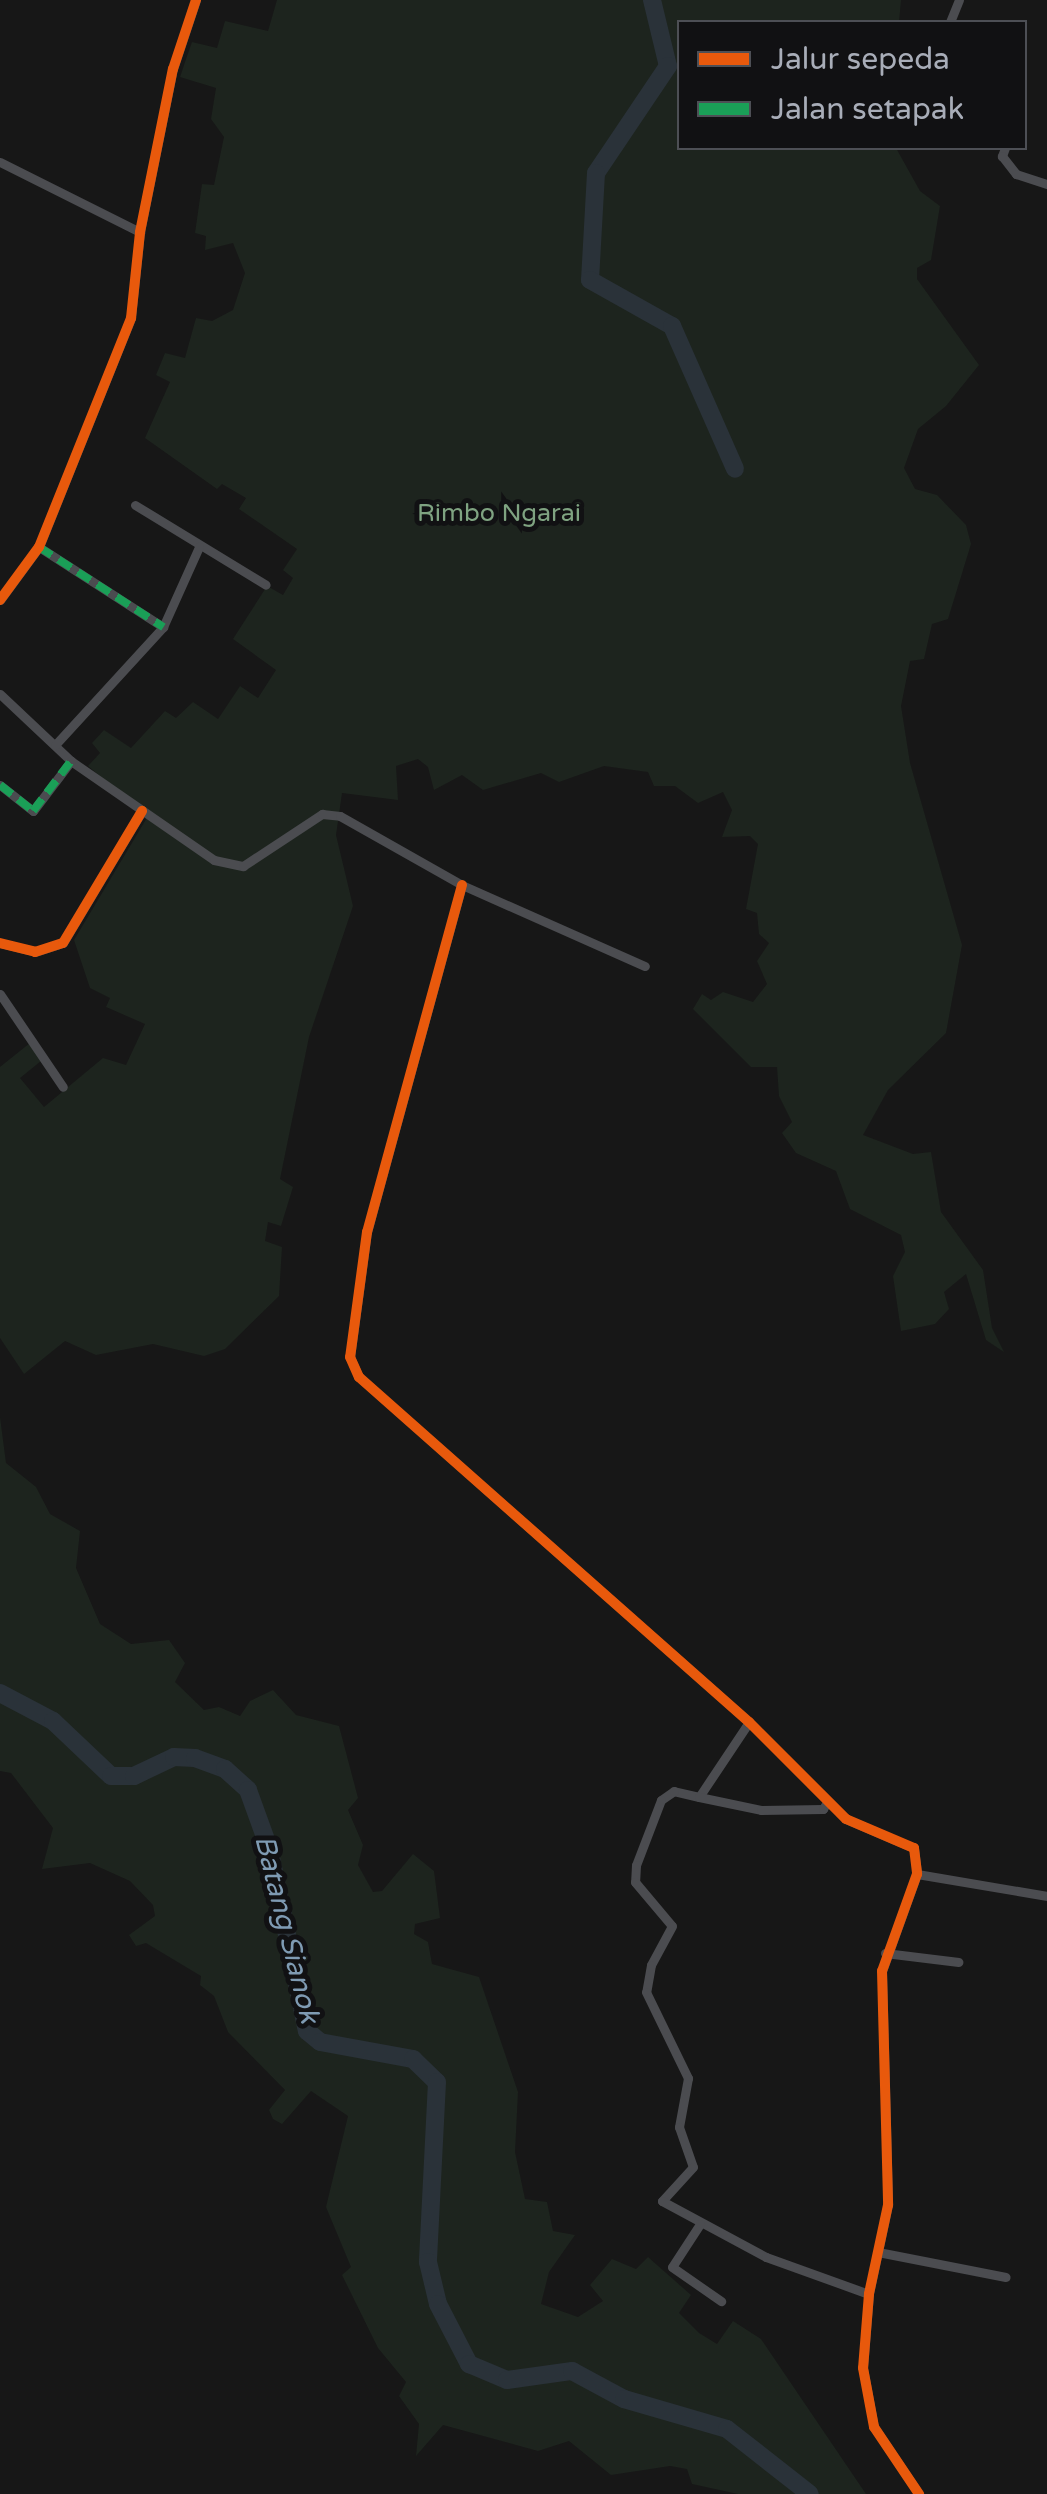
<!DOCTYPE html>
<html>
<head>
<meta charset="utf-8">
<style>
  body { margin:0 }
  #map { position:relative; width:1047px; height:2494px; overflow:hidden; background:#171717; font-family:"Varela Round",sans-serif }
  div>[style] { position:absolute }
  [style*='--x'] { left:calc(var(--x)*1px); top:calc(var(--y)*1px); width:calc(var(--w)*1px); rotate:calc(var(--a)*1deg) }
  .green>* { inset:0; background:#1d241e }
  .river>* { height:18px; margin:-9px; padding:0 9px; transform-origin:9px; border-radius:9px; background:#2a3239 }
  .street>* { height:9px; margin:-4.5px; padding:0 4.5px; transform-origin:4.5px; border-radius:4.5px; background:#4b4c50 }
  .quiet>* { height:8px; margin-top:-4px; transform-origin:0; background:repeating-linear-gradient(90deg,#1a9f57 0 15px,transparent 0 23px) }
  .cycleway>* { height:10px; margin:-5px; padding:0 5px; transform-origin:5px; border-radius:5px; background:#e8590c }
  span { translate:-50% -50%; white-space:nowrap; text-align:center; line-height:1.15; -webkit-text-stroke:10px #111113; paint-order:stroke }
  .park-label { font-size:25px; color:#7fa381 }
  .water-label { font-size:28px; color:#7f9bb3; font-style:italic }
  .legend { position:absolute; left:677px; top:20px; width:350px; height:130px; box-sizing:border-box; background:#111113; border:2px solid #4d4f55; margin:0; padding:12px 18px; list-style:none; font-size:30px; color:#a8adb8 }
  .legend li { display:flex; align-items:center; gap:20px; height:50px }
  .legend b { width:50px; border:2px solid #4d4f55 }
</style>
</head>
<body>
<div id="map">
  <div class="green">
    <i style="clip-path:polygon(277px 0,901px 0,899px 22px,680px 22px,680px 148px,896px 148px,920px 191px,940px 206px,931px 260px,917px 268px,917px 279px,979px 365px,946px 406px,918px 429px,904px 468px,915px 489px,937px 495px,966px 525px,971px 544px,948px 619px,932px 624px,924px 659px,910px 661px,901px 706px,910px 763px,962px 945px,946px 1033px,888px 1090px,863px 1135px,913px 1154px,931px 1152px,941px 1212px,983px 1270px,992px 1328px,1004px 1352px,986px 1340px,966px 1274px,944px 1292px,949px 1309px,935px 1324px,901px 1331px,893px 1276px,905px 1252px,901px 1235px,850px 1209px,836px 1171px,796px 1153px,782px 1133px,792px 1122px,779px 1096px,777px 1067px,751px 1067px,693px 1009px,702px 994px,711px 1000px,723px 992px,753px 1002px,767px 984px,757px 961px,769px 943px,759px 934px,757px 913px,746px 909px,758px 844px,750px 836px,722px 837px,732px 810px,723px 792px,698px 803px,675px 786px,654px 786px,648px 772px,604px 766px,559px 782px,541px 773px,483px 790px,462px 775px,434px 790px,428px 767px,418px 759px,396px 766px,398px 800px,342px 793px,336px 835px,353px 906px,309px 1037px,280px 1179px,293px 1187px,281px 1226px,268px 1222px,265px 1241px,282px 1247px,279px 1296px,225px 1349px,204px 1356px,153px 1344px,96px 1355px,65px 1341px,24px 1374px,0 1338px,0 1067px,35px 1039px,46px 1057px,20px 1078px,44px 1107px,103px 1058px,126px 1065px,145px 1024px,106px 1007px,110px 998px,90px 988px,74px 940px,148px 816px,88px 766px,100px 753px,92px 743px,104px 730px,131px 748px,165px 711px,176px 718px,193px 702px,218px 719px,240px 686px,258px 698px,276px 670px,233px 639px,267px 586px,283px 595px,293px 578px,283px 570px,297px 549px,239px 509px,246px 498px,222px 484px,217px 489px,145px 438px,170px 382px,156px 375px,165px 353px,185px 358px,196px 318px,212px 321px,233px 310px,245px 273px,233px 243px,205px 250px,206px 236px,195px 233px,202px 184px,214px 185px,224px 137px,211px 119px,216px 88px,180px 77px,184px 65px,192px 42px,217px 48px,225px 21px,268px 31px)"></i>
    <i style="clip-path:polygon(0 1417px,6px 1463px,36px 1487px,50px 1514px,80px 1531px,76px 1568px,100px 1624px,131px 1644px,169px 1640px,185px 1663px,175px 1682px,204px 1710px,219px 1707px,240px 1716px,250px 1701px,273px 1690px,296px 1715px,339px 1726px,358px 1798px,348px 1810px,363px 1845px,358px 1865px,373px 1892px,382px 1891px,413px 1854px,434px 1871px,440px 1918px,415px 1924px,414px 1934px,428px 1942px,432px 1964px,479px 1977px,518px 2092px,515px 2152px,525px 2199px,547px 2202px,553px 2231px,575px 2235px,549px 2272px,541px 2304px,578px 2317px,603px 2301px,590px 2285px,612px 2259px,636px 2269px,648px 2257px,691px 2295px,679px 2313px,699px 2333px,717px 2344px,733px 2321px,761px 2339px,866px 2494px,738px 2494px,692px 2484px,687px 2469px,670px 2466px,611px 2475px,569px 2441px,538px 2451px,443px 2425px,416px 2456px,419px 2424px,399px 2396px,406px 2382px,378px 2348px,342px 2275px,351px 2267px,326px 2207px,348px 2116px,311px 2091px,282px 2124px,273px 2119px,269px 2110px,285px 2090px,228px 2032px,214px 1996px,200px 1985px,201px 1976px,146px 1943px,136px 1946px,129px 1935px,155px 1916px,153px 1905px,130px 1881px,90px 1863px,42px 1869px,53px 1828px,11px 1773px,0 1771px)"></i>
  </div>
  <div class="river">
    <i style="--x:652;--y:0;--w:68;--a:76.4"></i>
    <i style="--x:668;--y:66;--w:129;--a:123.9"></i>
    <i style="--x:596;--y:173;--w:107;--a:93.2"></i>
    <i style="--x:590;--y:280;--w:94;--a:29.3"></i>
    <i style="--x:672;--y:326;--w:156;--a:66.2"></i>
    <i style="--x:0;--y:1693;--w:60;--a:27.8"></i>
    <i style="--x:53;--y:1721;--w:80;--a:43.5"></i>
    <i style="--x:111;--y:1776;--w:23;--a:0"></i>
    <i style="--x:134;--y:1776;--w:44;--a:-25.4"></i>
    <i style="--x:174;--y:1757;--w:21;--a:3"></i>
    <i style="--x:195;--y:1758;--w:32;--a:20"></i>
    <i style="--x:225;--y:1769;--w:31;--a:42"></i>
    <i style="--x:248;--y:1790;--w:62;--a:70.1"></i>
    <i style="--x:269;--y:1848;--w:187;--a:78.3"></i>
    <i style="--x:307;--y:2031;--w:17;--a:40"></i>
    <i style="--x:320;--y:2042;--w:95;--a:10.4"></i>
    <i style="--x:413;--y:2059;--w:33;--a:44"></i>
    <i style="--x:437;--y:2082;--w:180;--a:92.9"></i>
    <i style="--x:428;--y:2262;--w:43;--a:76.6"></i>
    <i style="--x:438;--y:2304;--w:68;--a:62.7"></i>
    <i style="--x:469;--y:2364;--w:41;--a:22.8"></i>
    <i style="--x:507;--y:2380;--w:66;--a:-7.9"></i>
    <i style="--x:572;--y:2371;--w:59;--a:28.3"></i>
    <i style="--x:624;--y:2399;--w:107;--a:16.2"></i>
    <i style="--x:727;--y:2429;--w:105;--a:38.1"></i>
  </div>
  <div class="street">
    <i style="--x:950;--y:22;--w:24;--a:-68"></i>
    <i style="--x:1005;--y:148;--w:9;--a:111"></i>
    <i style="--x:1002;--y:156;--w:23;--a:52"></i>
    <i style="--x:1016;--y:174;--w:33;--a:18"></i>
    <i style="--x:0;--y:162;--w:157;--a:26.6"></i>
    <i style="--x:135;--y:505;--w:153;--a:31.4"></i>
    <i style="--x:39;--y:547;--w:148;--a:32.8"></i>
    <i style="--x:0;--y:600;--w:66;--a:-53.7"></i>
    <i style="--x:39;--y:547;--w:247;--a:-68.1"></i>
    <i style="--x:131;--y:318;--w:86;--a:-84"></i>
    <i style="--x:140;--y:232;--w:166;--a:-78.6"></i>
    <i style="--x:173;--y:69;--w:73;--a:-71.6"></i>
    <i style="--x:0;--y:694;--w:98;--a:43.3"></i>
    <i style="--x:71;--y:761;--w:174;--a:34.7"></i>
    <i style="--x:214;--y:860;--w:30;--a:12"></i>
    <i style="--x:243;--y:866;--w:95;--a:-33.4"></i>
    <i style="--x:322;--y:814;--w:18;--a:6"></i>
    <i style="--x:340;--y:816;--w:140;--a:29.5"></i>
    <i style="--x:462;--y:885;--w:200;--a:23.9"></i>
    <i style="--x:55;--y:745;--w:160;--a:-47.5"></i>
    <i style="--x:163;--y:627;--w:88;--a:-65.8"></i>
    <i style="--x:0;--y:785;--w:42;--a:38.2"></i>
    <i style="--x:33;--y:811;--w:63;--a:-52.8"></i>
    <i style="--x:462;--y:885;--w:360;--a:105.3"></i>
    <i style="--x:367;--y:1232;--w:126;--a:97.7"></i>
    <i style="--x:350;--y:1357;--w:22;--a:66"></i>
    <i style="--x:359;--y:1377;--w:521;--a:41.5"></i>
    <i style="--x:749;--y:1722;--w:137;--a:45"></i>
    <i style="--x:846;--y:1819;--w:74;--a:23.1"></i>
    <i style="--x:914;--y:1848;--w:26;--a:83"></i>
    <i style="--x:917;--y:1874;--w:103;--a:109.8"></i>
    <i style="--x:882;--y:1971;--w:234;--a:88.5"></i>
    <i style="--x:888;--y:2205;--w:91;--a:102.1"></i>
    <i style="--x:869;--y:2294;--w:74;--a:94.6"></i>
    <i style="--x:863;--y:2368;--w:60;--a:79.4"></i>
    <i style="--x:874;--y:2427;--w:81;--a:56.1"></i>
    <i style="--x:0;--y:943;--w:36;--a:14"></i>
    <i style="--x:35;--y:952;--w:29;--a:-18"></i>
    <i style="--x:63;--y:943;--w:154;--a:-59.1"></i>
    <i style="--x:0;--y:994;--w:112;--a:55.9"></i>
    <i style="--x:749;--y:1722;--w:90;--a:123.7"></i>
    <i style="--x:699;--y:1797;--w:26;--a:-167"></i>
    <i style="--x:674;--y:1791;--w:16;--a:145"></i>
    <i style="--x:661;--y:1800;--w:70;--a:111"></i>
    <i style="--x:636;--y:1865;--w:17;--a:93"></i>
    <i style="--x:635;--y:1882;--w:57;--a:49.9"></i>
    <i style="--x:672;--y:1926;--w:44;--a:118.3"></i>
    <i style="--x:651;--y:1965;--w:27;--a:100"></i>
    <i style="--x:646;--y:1992;--w:96;--a:64"></i>
    <i style="--x:688;--y:2078;--w:50;--a:100.4"></i>
    <i style="--x:679;--y:2127;--w:42;--a:70.7"></i>
    <i style="--x:693;--y:2167;--w:46;--a:132.4"></i>
    <i style="--x:662;--y:2201;--w:118;--a:28.3"></i>
    <i style="--x:766;--y:2257;--w:109;--a:19.8"></i>
    <i style="--x:699;--y:1797;--w:63;--a:11.8"></i>
    <i style="--x:761;--y:1810;--w:62;--a:-0.9"></i>
    <i style="--x:823;--y:1809;--w:8;--a:-60"></i>
    <i style="--x:917;--y:1874;--w:132;--a:9.6"></i>
    <i style="--x:885;--y:1953;--w:74;--a:7"></i>
    <i style="--x:700;--y:2224;--w:51;--a:123.1"></i>
    <i style="--x:672;--y:2267;--w:60;--a:34.8"></i>
    <i style="--x:878;--y:2252;--w:130;--a:11.1"></i>
  </div>
  <div class="quiet">
    <i style="--x:39;--y:547;--w:148;--a:32.8"></i>
    <i style="--x:0;--y:785;--w:42;--a:38.2"></i>
    <i style="--x:33;--y:811;--w:63;--a:-52.8"></i>
  </div>
  <div class="cycleway">
    <i style="--x:0;--y:600;--w:66;--a:-53.7"></i>
    <i style="--x:39;--y:547;--w:247;--a:-68.1"></i>
    <i style="--x:131;--y:318;--w:86;--a:-84"></i>
    <i style="--x:140;--y:232;--w:166;--a:-78.6"></i>
    <i style="--x:173;--y:69;--w:73;--a:-71.6"></i>
    <i style="--x:462;--y:885;--w:360;--a:105.3"></i>
    <i style="--x:367;--y:1232;--w:126;--a:97.7"></i>
    <i style="--x:350;--y:1357;--w:22;--a:66"></i>
    <i style="--x:359;--y:1377;--w:521;--a:41.5"></i>
    <i style="--x:749;--y:1722;--w:137;--a:45"></i>
    <i style="--x:846;--y:1819;--w:74;--a:23.1"></i>
    <i style="--x:914;--y:1848;--w:26;--a:83"></i>
    <i style="--x:917;--y:1874;--w:103;--a:109.8"></i>
    <i style="--x:882;--y:1971;--w:234;--a:88.5"></i>
    <i style="--x:888;--y:2205;--w:91;--a:102.1"></i>
    <i style="--x:869;--y:2294;--w:74;--a:94.6"></i>
    <i style="--x:863;--y:2368;--w:60;--a:79.4"></i>
    <i style="--x:874;--y:2427;--w:81;--a:56.1"></i>
    <i style="--x:0;--y:943;--w:36;--a:14"></i>
    <i style="--x:35;--y:952;--w:29;--a:-18"></i>
    <i style="--x:63;--y:943;--w:154;--a:-59.1"></i>
  </div>
  <div class="park-label">
    <span style="left:499px;top:513px">Rimbo Ngarai</span>
  </div>
  <div class="water-label">
    <span style="left:287px;top:1929px;rotate:76deg">Batang Sianok</span>
  </div>
  <ul class="legend">
  <li><b style="height:12px;background:#e8590c"></b>Jalur sepeda</li>
  <li><b style="height:12px;background:#1a9f57"></b>Jalan setapak</li>
  </ul>
</div>
</body>
</html>
